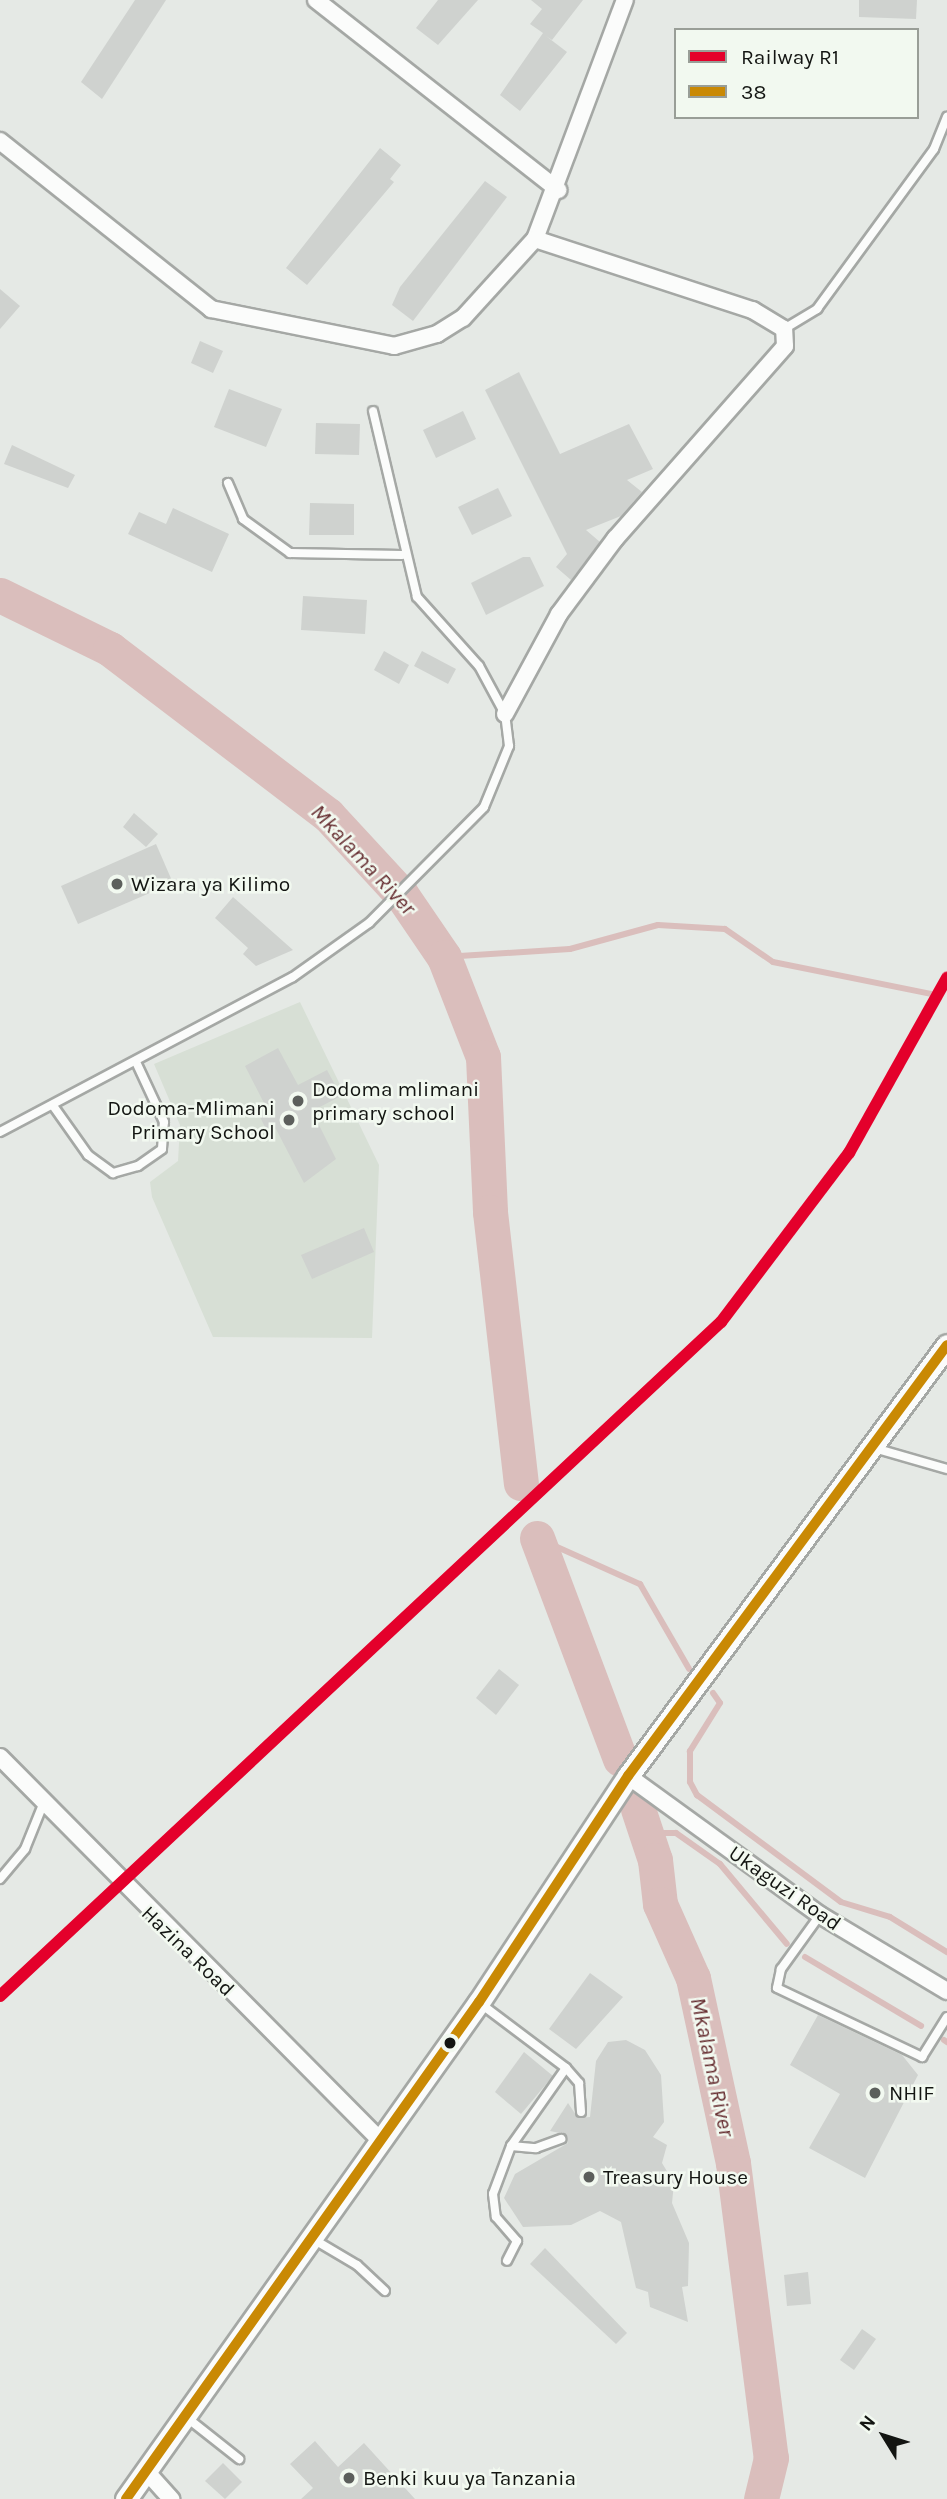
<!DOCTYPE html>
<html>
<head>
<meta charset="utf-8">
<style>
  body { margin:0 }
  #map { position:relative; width:947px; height:2499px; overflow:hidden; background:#e5e9e5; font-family:Karla,sans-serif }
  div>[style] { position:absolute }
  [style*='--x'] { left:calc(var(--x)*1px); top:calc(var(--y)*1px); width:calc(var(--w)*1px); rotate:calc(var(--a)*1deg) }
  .built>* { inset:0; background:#d7dfd5 }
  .stream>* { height:6px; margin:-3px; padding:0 3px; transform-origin:3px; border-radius:3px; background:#dabebc }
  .river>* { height:35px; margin:-17.5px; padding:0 17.5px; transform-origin:17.5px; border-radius:17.5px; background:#dabebc }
  .building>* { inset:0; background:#cfd2cf }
  .roads { filter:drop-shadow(2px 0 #a5a8a5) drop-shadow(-2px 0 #a5a8a5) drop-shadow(0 2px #a5a8a5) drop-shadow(0 -2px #a5a8a5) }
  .lane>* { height:8px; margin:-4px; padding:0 4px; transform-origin:4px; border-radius:4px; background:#fbfcfb }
  .street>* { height:16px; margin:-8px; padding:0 8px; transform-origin:8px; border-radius:8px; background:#fbfcfb }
  .secondary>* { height:21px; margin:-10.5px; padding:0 10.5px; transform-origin:10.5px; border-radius:10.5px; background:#fbfcfb }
  .bus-1>* { height:10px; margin:-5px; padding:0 5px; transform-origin:5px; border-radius:5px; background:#c98904 }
  .rail-1>* { height:12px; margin:-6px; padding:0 6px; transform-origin:6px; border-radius:6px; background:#e4002b }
  .dots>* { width:19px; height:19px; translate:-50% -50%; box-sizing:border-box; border:4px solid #f2f9f0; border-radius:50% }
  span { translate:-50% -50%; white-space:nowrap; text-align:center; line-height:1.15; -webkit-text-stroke:5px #f2f9f0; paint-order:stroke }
  .poi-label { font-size:21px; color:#131512 }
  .left { translate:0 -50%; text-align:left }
  .right { translate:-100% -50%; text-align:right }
  .street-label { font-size:21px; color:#131512 }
  .water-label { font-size:23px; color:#662e31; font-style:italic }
  .legend { position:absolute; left:674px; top:28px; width:245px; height:91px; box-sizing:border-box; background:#f2f9f0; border:2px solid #999e97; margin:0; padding:9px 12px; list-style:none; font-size:21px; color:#131512 }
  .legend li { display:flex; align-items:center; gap:14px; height:35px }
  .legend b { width:35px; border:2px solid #999e97 }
  .north { position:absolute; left:849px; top:2401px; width:70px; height:70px; -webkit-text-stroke:5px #f2f9f0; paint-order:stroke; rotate:308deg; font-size:19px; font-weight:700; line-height:28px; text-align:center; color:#131512 }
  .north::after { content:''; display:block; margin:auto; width:24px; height:32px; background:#131512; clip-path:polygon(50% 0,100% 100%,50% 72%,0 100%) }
</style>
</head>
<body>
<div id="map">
  <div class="built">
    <i style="clip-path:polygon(300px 1002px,379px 1165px,372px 1338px,213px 1337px,152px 1197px,150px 1182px,178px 1161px,180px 1125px,154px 1064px)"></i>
  </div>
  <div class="stream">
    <i style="--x:444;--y:957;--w:126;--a:-3.6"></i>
    <i style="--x:570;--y:949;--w:91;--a:-15.3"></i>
    <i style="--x:658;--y:925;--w:67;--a:3.4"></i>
    <i style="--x:725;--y:929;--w:58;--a:34.5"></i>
    <i style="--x:773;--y:962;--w:161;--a:11.4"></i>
    <i style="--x:537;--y:1538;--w:113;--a:24.1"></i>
    <i style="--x:640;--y:1584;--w:98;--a:60"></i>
    <i style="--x:713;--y:1693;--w:12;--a:55"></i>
    <i style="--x:720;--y:1703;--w:57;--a:122"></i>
    <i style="--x:690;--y:1751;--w:31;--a:90"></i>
    <i style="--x:690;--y:1782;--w:15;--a:62"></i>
    <i style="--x:697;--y:1795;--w:179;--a:36.6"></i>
    <i style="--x:841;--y:1902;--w:51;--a:17"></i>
    <i style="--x:890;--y:1917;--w:67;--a:31.6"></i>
    <i style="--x:641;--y:1833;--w:35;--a:0"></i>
    <i style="--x:676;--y:1833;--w:54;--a:35.2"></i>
    <i style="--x:720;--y:1864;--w:104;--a:50.1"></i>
    <i style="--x:805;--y:1957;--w:135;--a:30.7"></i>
    <i style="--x:944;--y:2040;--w:4;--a:34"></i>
  </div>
  <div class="river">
    <i style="--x:0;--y:595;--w:123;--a:26.1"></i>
    <i style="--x:110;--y:649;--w:274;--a:37.3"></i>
    <i style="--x:328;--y:815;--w:108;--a:47.3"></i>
    <i style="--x:401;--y:894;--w:76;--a:55.7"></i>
    <i style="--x:444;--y:957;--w:107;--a:68.7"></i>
    <i style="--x:483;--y:1057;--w:155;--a:87.4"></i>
    <i style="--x:490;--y:1212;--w:273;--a:83.5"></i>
    <i style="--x:537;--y:1538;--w:236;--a:69.4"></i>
    <i style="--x:638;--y:1809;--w:54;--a:71.6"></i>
    <i style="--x:655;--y:1860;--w:44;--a:83.5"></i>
    <i style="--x:660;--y:1904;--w:81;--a:66"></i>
    <i style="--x:693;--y:1978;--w:189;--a:77.8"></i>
    <i style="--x:733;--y:2163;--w:297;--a:82.7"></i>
    <i style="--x:771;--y:2458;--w:42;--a:103.7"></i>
  </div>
  <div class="building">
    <i style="clip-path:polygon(135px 0,166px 0,102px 99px,81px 82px)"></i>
    <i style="clip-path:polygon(438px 0,478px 0,438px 45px,416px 28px)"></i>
    <i style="clip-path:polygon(531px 0,583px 0,552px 40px,546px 36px,567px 52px,520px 111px,500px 95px,543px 33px,530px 24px,542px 9px)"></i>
    <i style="clip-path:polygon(859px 0,917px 0,916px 19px,859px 17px)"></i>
    <i style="clip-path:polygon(380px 148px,401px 165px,390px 179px,394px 182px,307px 285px,286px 268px)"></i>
    <i style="clip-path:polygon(485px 181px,507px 197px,413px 321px,392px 305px,400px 287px)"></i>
    <i style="clip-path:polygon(0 289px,20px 306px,0 329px)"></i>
    <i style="clip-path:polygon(200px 341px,223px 351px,213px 373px,191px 363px)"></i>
    <i style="clip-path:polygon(519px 372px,560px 454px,629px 424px,653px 469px,627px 480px,642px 492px,621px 516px,586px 530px,600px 542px,571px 580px,556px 567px,567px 554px,485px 390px)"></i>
    <i style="clip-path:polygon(229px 389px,282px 409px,266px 447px,214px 427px)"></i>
    <i style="clip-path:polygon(463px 411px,476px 439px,436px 458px,423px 430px)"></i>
    <i style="clip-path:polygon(316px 423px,360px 424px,359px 455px,315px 454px)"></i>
    <i style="clip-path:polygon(12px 445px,75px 475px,68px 488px,4px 464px)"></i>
    <i style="clip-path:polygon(498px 488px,512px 516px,472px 535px,458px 507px)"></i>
    <i style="clip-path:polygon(310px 503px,354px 504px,354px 535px,309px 535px)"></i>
    <i style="clip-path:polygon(173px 508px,229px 534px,212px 572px,128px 534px,139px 512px,166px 524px)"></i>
    <i style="clip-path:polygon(523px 557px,530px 557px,544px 586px,486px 615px,471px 583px)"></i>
    <i style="clip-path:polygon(303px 596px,367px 600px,365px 634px,301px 630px)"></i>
    <i style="clip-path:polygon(384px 651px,409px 665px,399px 684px,374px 670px)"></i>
    <i style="clip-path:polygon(422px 651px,456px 669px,448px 684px,414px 666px)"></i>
    <i style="clip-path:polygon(134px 813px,158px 834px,146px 847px,123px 827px)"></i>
    <i style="clip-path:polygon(156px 844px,173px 883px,78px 924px,61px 886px)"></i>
    <i style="clip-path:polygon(233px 897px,293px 950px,256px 966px,243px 954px,248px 948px,215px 918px)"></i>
    <i style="clip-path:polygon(278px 1048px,298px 1085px,327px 1070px,341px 1096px,312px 1111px,336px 1159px,304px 1183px,276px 1129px,268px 1133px,255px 1107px,264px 1103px,245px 1066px)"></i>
    <i style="clip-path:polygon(364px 1228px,374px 1252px,312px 1279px,301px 1255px)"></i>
    <i style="clip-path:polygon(499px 1669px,519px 1685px,496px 1715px,476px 1698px)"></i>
    <i style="clip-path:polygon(590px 1973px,623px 1997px,576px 2049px,549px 2029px)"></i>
    <i style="clip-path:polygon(818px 2015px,902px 2055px,918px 2075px,865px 2178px,809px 2148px,840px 2094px,790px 2065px)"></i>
    <i style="clip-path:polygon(626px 2040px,645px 2050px,661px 2075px,664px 2122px,653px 2137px,667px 2145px,662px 2163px,674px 2183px,672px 2203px,689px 2243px,688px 2286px,682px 2287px,688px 2322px,650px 2307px,648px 2292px,636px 2288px,621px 2222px,600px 2211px,571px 2225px,523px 2227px,504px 2198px,515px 2174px,568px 2143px,565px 2134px,550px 2131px,568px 2103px,578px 2118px,590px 2117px,596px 2061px,608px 2042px)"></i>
    <i style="clip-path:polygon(524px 2052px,553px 2076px,521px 2114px,495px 2092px)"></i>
    <i style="clip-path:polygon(545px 2248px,627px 2333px,616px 2344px,530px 2264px)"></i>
    <i style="clip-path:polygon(808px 2272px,811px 2304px,787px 2306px,784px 2275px)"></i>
    <i style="clip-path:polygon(862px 2329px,876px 2339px,854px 2370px,840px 2360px)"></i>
    <i style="clip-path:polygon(315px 2441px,338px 2467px,364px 2443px,415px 2499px,301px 2499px,313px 2488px,290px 2464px)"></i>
    <i style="clip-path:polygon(223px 2463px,242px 2482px,225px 2499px,205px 2481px)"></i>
  </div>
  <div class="roads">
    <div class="lane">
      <i style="--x:784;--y:329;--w:39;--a:-31"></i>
      <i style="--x:817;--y:309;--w:198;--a:-53.8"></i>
      <i style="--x:934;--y:149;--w:35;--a:-68"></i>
      <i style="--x:228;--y:483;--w:39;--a:67"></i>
      <i style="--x:243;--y:519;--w:58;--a:35.9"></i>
      <i style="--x:290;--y:553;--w:112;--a:1"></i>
      <i style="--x:54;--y:1107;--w:59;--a:54.7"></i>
      <i style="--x:88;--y:1155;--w:31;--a:36"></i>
      <i style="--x:113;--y:1173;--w:26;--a:-16"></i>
      <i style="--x:138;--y:1166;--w:29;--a:-35"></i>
      <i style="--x:162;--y:1149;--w:27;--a:-86"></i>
      <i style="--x:164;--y:1122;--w:66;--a:-115"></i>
      <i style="--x:0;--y:1132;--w:331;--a:-27.9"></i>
      <i style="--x:293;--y:977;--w:93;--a:-35.4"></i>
      <i style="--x:369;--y:923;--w:163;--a:-45.2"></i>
      <i style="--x:484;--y:807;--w:66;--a:-67.7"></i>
      <i style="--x:509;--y:746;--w:32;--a:-97"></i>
      <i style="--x:505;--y:714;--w:55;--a:-118.4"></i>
      <i style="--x:479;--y:666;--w:93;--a:-131.9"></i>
      <i style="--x:417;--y:597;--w:191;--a:-103.3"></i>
      <i style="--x:874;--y:1448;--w:76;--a:16"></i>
      <i style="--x:0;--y:1879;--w:39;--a:-50"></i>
      <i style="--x:25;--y:1849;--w:51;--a:-68"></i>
      <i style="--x:820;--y:1915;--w:67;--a:125.8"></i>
      <i style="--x:781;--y:1969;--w:19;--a:102"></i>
      <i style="--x:777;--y:1988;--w:161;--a:25.4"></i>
      <i style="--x:922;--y:2057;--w:47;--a:-58"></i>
      <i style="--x:481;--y:2004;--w:106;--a:37"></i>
      <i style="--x:566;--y:2068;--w:95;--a:125.2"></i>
      <i style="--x:511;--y:2146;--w:51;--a:110.6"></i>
      <i style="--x:493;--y:2194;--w:23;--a:83"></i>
      <i style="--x:496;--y:2217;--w:32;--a:49"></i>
      <i style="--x:517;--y:2241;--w:22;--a:117"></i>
      <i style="--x:566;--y:2068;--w:20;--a:49"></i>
      <i style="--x:579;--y:2083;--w:29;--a:86"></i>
      <i style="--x:511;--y:2146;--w:25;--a:5"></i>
      <i style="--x:536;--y:2148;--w:27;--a:-20"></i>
      <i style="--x:313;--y:2239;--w:51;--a:30.6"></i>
      <i style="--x:357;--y:2265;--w:38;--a:43"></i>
      <i style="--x:186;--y:2417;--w:68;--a:38.4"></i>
    </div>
    <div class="street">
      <i style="--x:316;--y:0;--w:308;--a:38.1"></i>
      <i style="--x:0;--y:141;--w:270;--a:38.5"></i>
      <i style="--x:211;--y:309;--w:187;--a:11.4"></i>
      <i style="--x:394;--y:346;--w:45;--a:-15.6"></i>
      <i style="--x:437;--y:334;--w:31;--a:-32"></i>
      <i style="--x:463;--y:318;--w:107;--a:-47.7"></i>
      <i style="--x:535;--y:239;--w:255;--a:-69.4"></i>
      <i style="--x:505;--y:714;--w:114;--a:-61.6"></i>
      <i style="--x:559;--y:614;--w:94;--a:-53.3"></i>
      <i style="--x:615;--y:539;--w:257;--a:-48.6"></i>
      <i style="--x:785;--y:346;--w:17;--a:-93"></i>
      <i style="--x:784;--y:329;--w:37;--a:-149"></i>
      <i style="--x:752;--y:310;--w:228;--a:-161.9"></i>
      <i style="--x:0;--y:1757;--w:541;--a:45.22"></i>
      <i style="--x:628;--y:1776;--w:237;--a:35.9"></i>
      <i style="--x:820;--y:1915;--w:148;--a:30.9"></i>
      <i style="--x:146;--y:2471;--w:38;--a:48"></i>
    </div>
    <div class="secondary">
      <i style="--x:126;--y:2499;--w:610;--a:-54.62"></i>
      <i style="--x:479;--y:2002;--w:271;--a:-56.6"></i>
      <i style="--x:628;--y:1776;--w:536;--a:-53.49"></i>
    </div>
  </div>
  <div class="bus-1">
    <i style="--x:126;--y:2499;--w:610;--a:-54.62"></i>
    <i style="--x:479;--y:2002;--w:271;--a:-56.6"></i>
    <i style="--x:628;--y:1776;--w:536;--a:-53.49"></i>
  </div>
  <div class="rail-1">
    <i style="--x:0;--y:1996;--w:987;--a:-43.07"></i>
    <i style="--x:721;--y:1322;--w:212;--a:-52.9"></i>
    <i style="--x:849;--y:1153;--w:201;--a:-60.8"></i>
  </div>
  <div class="dots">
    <i style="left:117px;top:884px;background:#5c5f5c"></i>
    <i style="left:298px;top:1101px;background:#5c5f5c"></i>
    <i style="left:289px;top:1120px;background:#5c5f5c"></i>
    <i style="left:450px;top:2043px;background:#131512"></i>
    <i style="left:875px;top:2093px;background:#5c5f5c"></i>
    <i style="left:589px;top:2177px;background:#5c5f5c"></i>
    <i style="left:349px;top:2478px;background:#5c5f5c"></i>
  </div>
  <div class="poi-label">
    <span class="left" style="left:131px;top:884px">Wizara ya Kilimo</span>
    <span class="left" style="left:312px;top:1101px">Dodoma mlimani<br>primary school</span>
    <span class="right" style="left:275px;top:1120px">Dodoma-Mlimani<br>Primary School</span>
    <span class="left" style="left:889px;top:2093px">NHIF</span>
    <span class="left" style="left:603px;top:2177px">Treasury House</span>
    <span class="left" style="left:363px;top:2478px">Benki kuu ya Tanzania</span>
  </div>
  <div class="street-label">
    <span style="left:785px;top:1888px;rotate:35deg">Ukaguzi Road</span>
    <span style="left:188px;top:1951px;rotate:44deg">Hazina Road</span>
  </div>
  <div class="water-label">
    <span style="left:363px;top:860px;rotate:47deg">Mkalama River</span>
    <span style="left:712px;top:2067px;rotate:78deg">Mkalama River</span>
  </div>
  <ul class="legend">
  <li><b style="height:9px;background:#e4002b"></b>Railway R1</li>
  <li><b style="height:9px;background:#c98904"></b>38</li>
  </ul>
  <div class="north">N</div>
</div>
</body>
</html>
